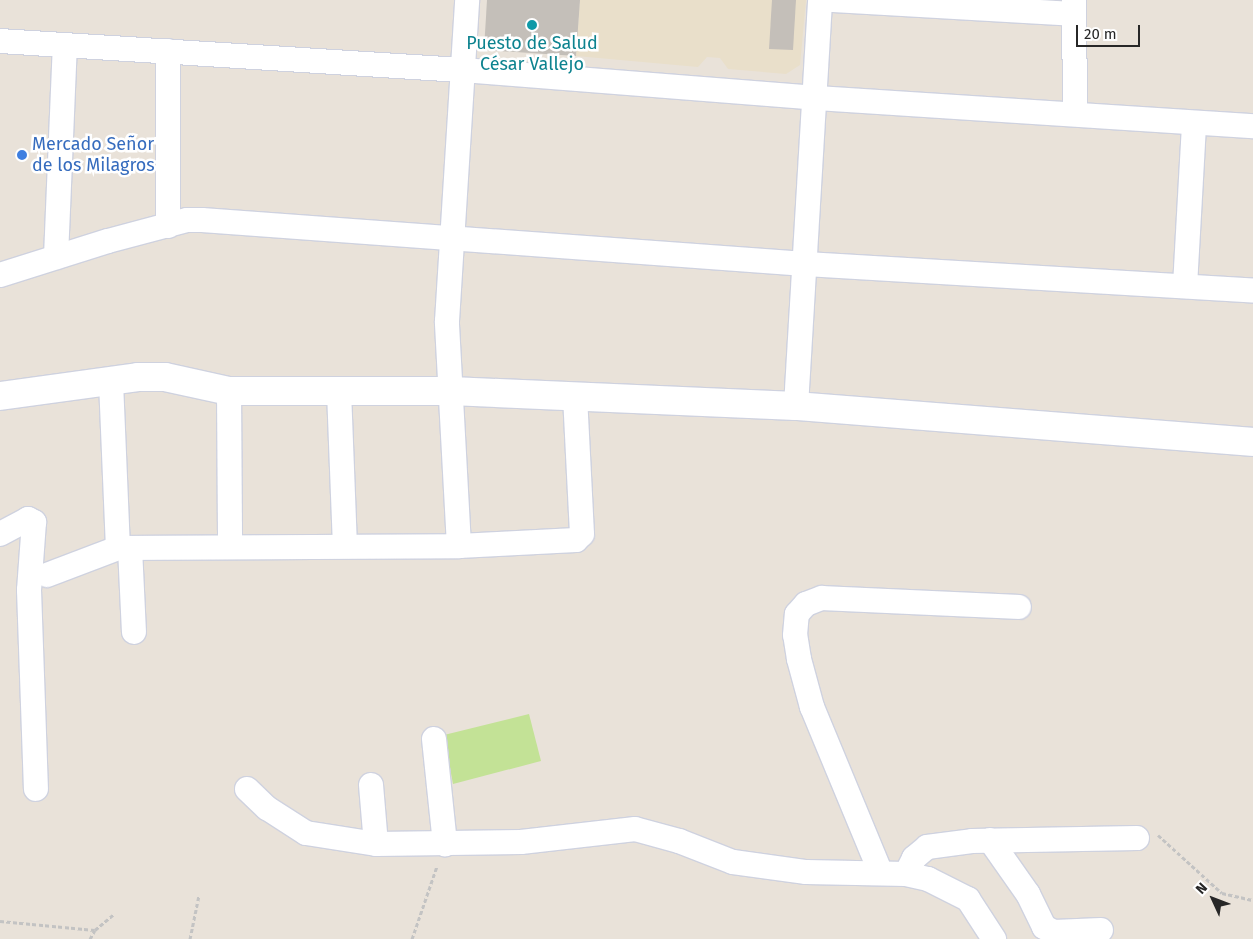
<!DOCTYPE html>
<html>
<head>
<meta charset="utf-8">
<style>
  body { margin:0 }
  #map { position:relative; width:1253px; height:939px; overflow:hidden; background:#e9e2d9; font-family:"Fira Sans",sans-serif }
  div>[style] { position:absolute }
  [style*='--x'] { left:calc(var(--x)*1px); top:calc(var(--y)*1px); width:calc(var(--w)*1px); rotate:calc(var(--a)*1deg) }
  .education>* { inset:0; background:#e9dfca }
  .pitch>* { inset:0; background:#c3e296 }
  .building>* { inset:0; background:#c4bfb9 }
  .path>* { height:3px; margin-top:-1.5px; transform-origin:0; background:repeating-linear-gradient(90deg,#c3c3c3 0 4px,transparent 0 6.5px) }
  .roads { filter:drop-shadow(1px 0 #cfd2df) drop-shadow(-1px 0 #cfd2df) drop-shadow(0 1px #cfd2df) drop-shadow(0 -1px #cfd2df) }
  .minor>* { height:24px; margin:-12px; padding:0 12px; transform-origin:12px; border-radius:12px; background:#fff }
  .tertiary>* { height:28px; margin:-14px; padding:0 14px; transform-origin:14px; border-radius:14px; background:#fff }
  .dots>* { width:14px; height:14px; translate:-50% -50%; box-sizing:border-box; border:2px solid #fff; border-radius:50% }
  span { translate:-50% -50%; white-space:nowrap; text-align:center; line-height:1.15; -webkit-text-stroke:5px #fff; paint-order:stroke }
  .culture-label { font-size:18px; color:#0d838f }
  .shop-label { font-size:18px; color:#366cbe }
  .left { translate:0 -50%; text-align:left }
  .north { position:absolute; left:1188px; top:874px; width:50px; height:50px; -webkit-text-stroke:4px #fff; paint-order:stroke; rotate:313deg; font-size:14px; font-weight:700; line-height:20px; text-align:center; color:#272727 }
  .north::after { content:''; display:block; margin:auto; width:18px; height:22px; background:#272727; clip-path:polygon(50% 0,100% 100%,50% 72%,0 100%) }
  .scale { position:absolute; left:1076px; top:25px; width:64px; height:22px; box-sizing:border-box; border:2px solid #272727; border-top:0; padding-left:6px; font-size:15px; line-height:18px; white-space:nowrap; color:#272727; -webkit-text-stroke:4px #fff; paint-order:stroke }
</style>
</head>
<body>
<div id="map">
  <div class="education">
    <i style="clip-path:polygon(580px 0,806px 0,800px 65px,786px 74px,728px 69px,720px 58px,707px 57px,698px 67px,576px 56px)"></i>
  </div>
  <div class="pitch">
    <i style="clip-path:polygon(529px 714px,541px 761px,453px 784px,444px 735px)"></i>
  </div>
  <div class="building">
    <i style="clip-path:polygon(487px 0,580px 0,576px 56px,484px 50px)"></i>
    <i style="clip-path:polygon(772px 0,796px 0,793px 50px,769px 49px)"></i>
  </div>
  <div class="path">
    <i style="--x:1158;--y:835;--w:86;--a:42.2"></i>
    <i style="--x:1222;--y:893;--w:32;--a:13"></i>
    <i style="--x:0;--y:921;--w:95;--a:5.4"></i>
    <i style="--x:90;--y:939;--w:10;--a:-61"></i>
    <i style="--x:95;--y:930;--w:25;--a:-40"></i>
    <i style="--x:190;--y:939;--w:45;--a:-78.4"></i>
    <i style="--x:412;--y:939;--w:77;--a:-71.1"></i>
  </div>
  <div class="roads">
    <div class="minor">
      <i style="--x:832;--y:0;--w:242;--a:3.3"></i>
      <i style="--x:1074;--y:0;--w:113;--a:89.5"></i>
      <i style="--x:0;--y:41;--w:463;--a:3.6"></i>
      <i style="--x:462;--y:70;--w:356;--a:4.5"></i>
      <i style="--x:817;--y:98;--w:437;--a:3.7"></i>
      <i style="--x:168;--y:51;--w:175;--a:90"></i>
      <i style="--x:56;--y:257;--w:212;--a:-87.6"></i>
      <i style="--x:0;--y:275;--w:113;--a:-17.5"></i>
      <i style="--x:108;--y:241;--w:82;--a:-14.9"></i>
      <i style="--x:187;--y:220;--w:15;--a:0"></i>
      <i style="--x:202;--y:220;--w:605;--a:4.17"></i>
      <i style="--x:805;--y:264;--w:449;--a:3.4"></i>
      <i style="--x:1185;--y:286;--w:163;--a:-86.8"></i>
      <i style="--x:111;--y:382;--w:166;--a:87.6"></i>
      <i style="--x:229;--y:391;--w:156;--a:89.6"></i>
      <i style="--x:339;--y:391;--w:154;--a:87.8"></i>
      <i style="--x:796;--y:406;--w:407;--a:-86.6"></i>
      <i style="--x:0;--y:534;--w:32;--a:-28"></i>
      <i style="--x:28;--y:519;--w:7;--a:27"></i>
      <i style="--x:34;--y:522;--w:68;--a:94.2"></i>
      <i style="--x:29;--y:590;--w:199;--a:88"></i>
      <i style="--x:459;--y:546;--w:225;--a:-93.1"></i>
      <i style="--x:447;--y:321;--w:322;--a:-86.4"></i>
      <i style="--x:130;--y:548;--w:84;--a:87.3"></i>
      <i style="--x:47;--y:575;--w:76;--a:-20.8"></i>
      <i style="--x:118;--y:548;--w:341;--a:-0.3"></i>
      <i style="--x:459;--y:546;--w:117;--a:-2.9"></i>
      <i style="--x:576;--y:540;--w:8;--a:-45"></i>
      <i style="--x:582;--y:534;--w:138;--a:-92.9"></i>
      <i style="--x:434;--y:739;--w:106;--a:84"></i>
      <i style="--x:371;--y:785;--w:59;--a:85.2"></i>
      <i style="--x:247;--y:789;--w:28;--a:44"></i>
      <i style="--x:267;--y:808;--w:46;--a:32.7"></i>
      <i style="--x:306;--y:833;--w:71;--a:8.9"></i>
      <i style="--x:376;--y:844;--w:145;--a:-0.8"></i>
      <i style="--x:521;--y:842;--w:115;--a:-6.5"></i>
      <i style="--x:635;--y:829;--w:46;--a:15.3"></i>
      <i style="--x:679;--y:841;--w:58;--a:21.3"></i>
      <i style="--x:733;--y:862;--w:74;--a:7.8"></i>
      <i style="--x:806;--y:872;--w:100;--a:1.1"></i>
      <i style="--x:906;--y:874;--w:23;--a:13"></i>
      <i style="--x:928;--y:879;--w:45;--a:26.6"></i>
      <i style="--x:968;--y:899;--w:48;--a:57"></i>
      <i style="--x:990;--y:840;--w:66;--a:54.9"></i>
      <i style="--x:1028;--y:894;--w:37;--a:64"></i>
      <i style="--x:1044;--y:927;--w:11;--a:27"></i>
      <i style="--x:1054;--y:932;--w:47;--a:-2.4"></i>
      <i style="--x:880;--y:871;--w:178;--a:-112.5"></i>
      <i style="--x:812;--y:707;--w:50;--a:-105.2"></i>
      <i style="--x:799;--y:659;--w:24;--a:-99"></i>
      <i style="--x:795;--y:635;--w:21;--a:-85"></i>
      <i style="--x:797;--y:614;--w:13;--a:-48"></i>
      <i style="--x:806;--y:604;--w:17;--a:-21"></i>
      <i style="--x:822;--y:598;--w:197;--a:2.6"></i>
      <i style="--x:906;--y:874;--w:18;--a:-63"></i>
      <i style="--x:914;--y:858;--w:17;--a:-40"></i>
      <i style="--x:927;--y:847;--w:45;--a:-7.6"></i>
      <i style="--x:972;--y:841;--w:165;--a:-1"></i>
    </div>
    <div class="tertiary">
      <i style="--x:0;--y:396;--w:139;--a:-7.8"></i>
      <i style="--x:138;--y:377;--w:27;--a:0"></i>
      <i style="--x:165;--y:377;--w:66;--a:12.3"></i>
      <i style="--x:229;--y:391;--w:222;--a:0"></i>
      <i style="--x:451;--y:391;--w:345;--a:2.5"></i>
      <i style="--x:796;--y:406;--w:458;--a:4.5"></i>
    </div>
  </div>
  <div class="dots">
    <i style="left:532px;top:25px;background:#0f9aa8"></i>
    <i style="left:22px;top:155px;background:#3f7fe0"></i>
  </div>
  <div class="culture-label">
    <span style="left:532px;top:54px">Puesto de Salud<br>César Vallejo</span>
  </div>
  <div class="shop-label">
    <span class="left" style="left:32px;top:155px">Mercado Señor<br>de los Milagros</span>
  </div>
  <div class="north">N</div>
  <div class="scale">20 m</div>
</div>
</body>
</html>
